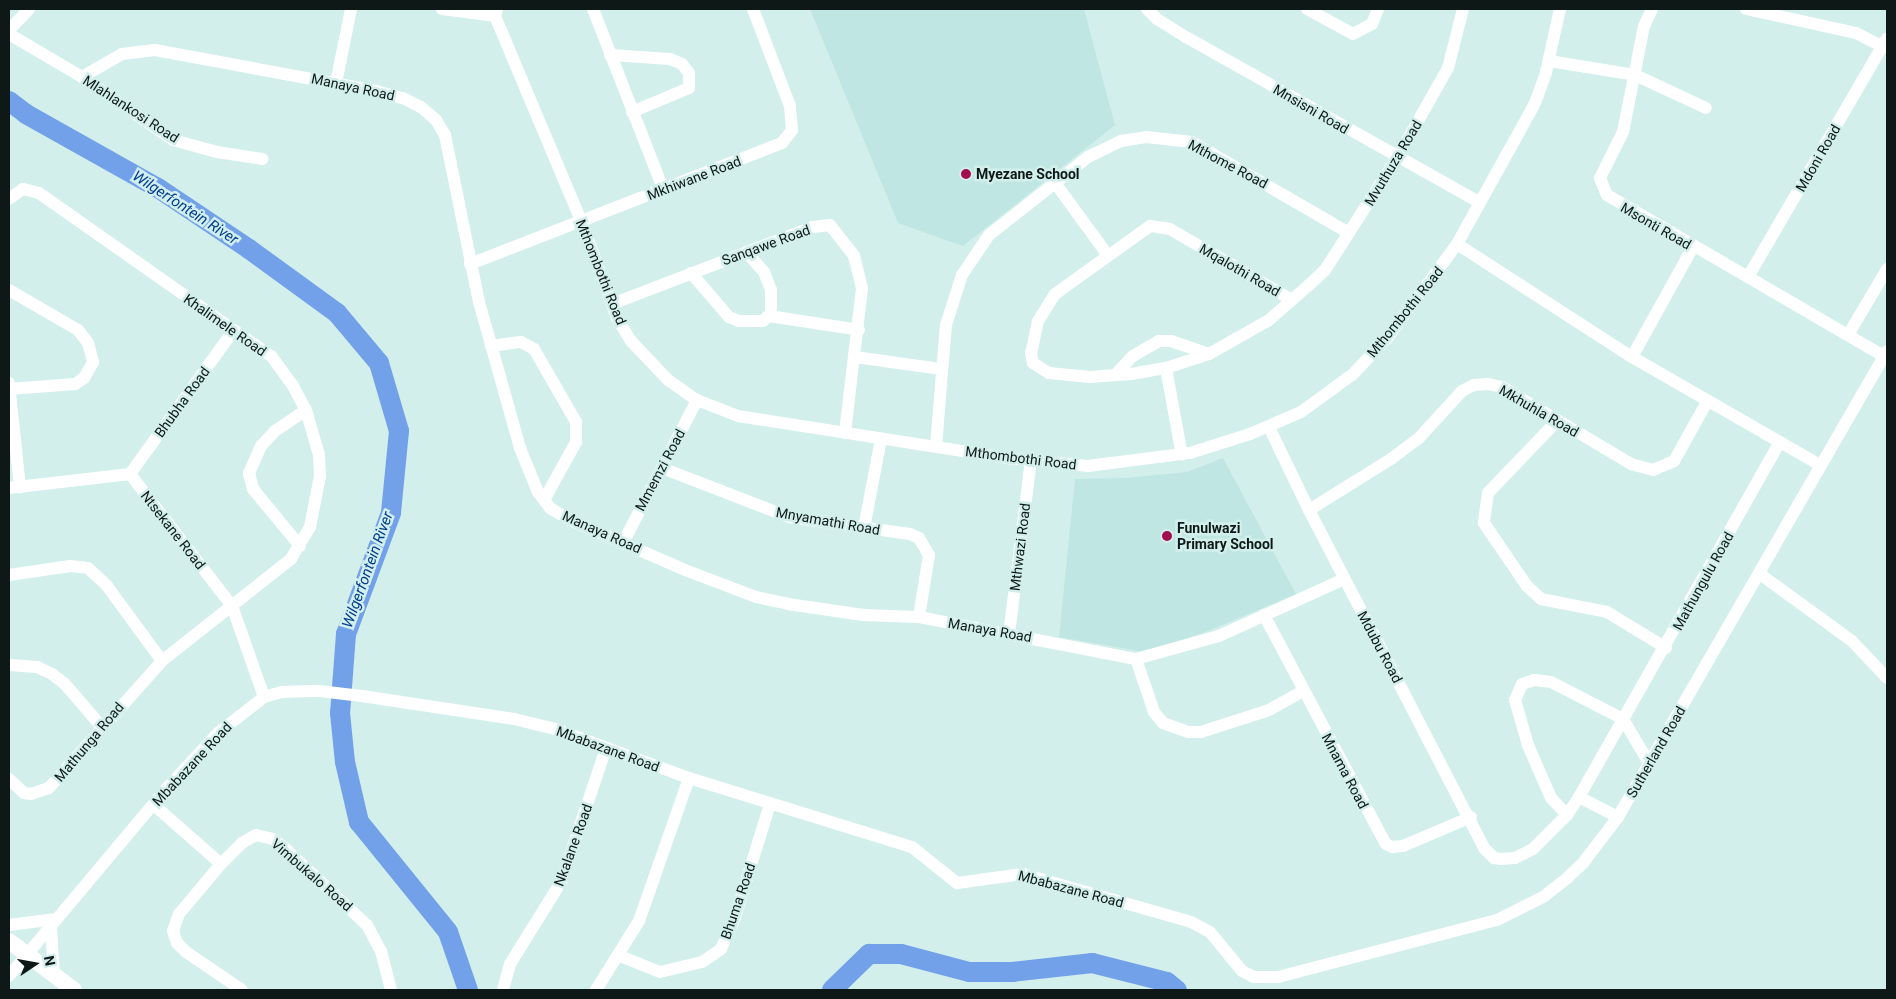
<!DOCTYPE html>
<html>
<head>
<meta charset="utf-8">
<style>
  body { margin:0 }
  #map { position:relative; width:1896px; height:999px; overflow:hidden; background:#d2efec; font-family:Roboto,sans-serif }
  div>[style] { position:absolute }
  [style*='--x'] { left:calc(var(--x)*1px); top:calc(var(--y)*1px); width:calc(var(--w)*1px); rotate:calc(var(--a)*1deg) }
  .built>* { inset:0; background:#bfe6e2 }
  .river>* { height:20px; margin:-10px; padding:0 10px; transform-origin:10px; border-radius:10px; background:#72a1e9 }
  .street>* { height:12px; margin:-6px; padding:0 6px; transform-origin:6px; border-radius:6px; background:#fff }
  .secondary>* { height:16px; margin:-8px; padding:0 8px; transform-origin:8px; border-radius:8px; background:#fff }
  .dots>* { width:14px; height:14px; translate:-50% -50%; box-sizing:border-box; border:2px solid #d2efec; border-radius:50% }
  span { translate:-50% -50%; white-space:nowrap; text-align:center; line-height:1.15; -webkit-text-stroke:5px #d2efec; paint-order:stroke }
  .street-label { font-size:14px; color:#0e1817 }
  .poi-label { font-size:14px; color:#0e1817; font-weight:700 }
  .left { translate:0 -50%; text-align:left }
  .water-label { font-size:15px; color:#003c8e; font-style:italic }
  .frame { position:absolute; inset:0; border:10px solid #0e1817; pointer-events:none }
  .north { position:absolute; left:10px; top:939px; width:50px; height:50px; -webkit-text-stroke:4px #d2efec; paint-order:stroke; rotate:78deg; font-size:14px; font-weight:700; line-height:20px; text-align:center; color:#0e1817 }
  .north::after { content:''; display:block; margin:auto; width:18px; height:22px; background:#0e1817; clip-path:polygon(50% 0,100% 100%,50% 72%,0 100%) }
</style>
</head>
<body>
<div id="map">
  <div class="built">
    <i style="clip-path:polygon(810px 9px,1084px 9px,1115px 125px,963px 246px,898px 223px)"></i>
    <i style="clip-path:polygon(1223px 458px,1296px 594px,1208px 631px,1145px 652px,1059px 637px,1075px 479px,1126px 478px,1187px 472px)"></i>
  </div>
  <div class="river">
    <i style="--x:9;--y:101;--w:21;--a:37"></i>
    <i style="--x:26;--y:114;--w:151;--a:29.3"></i>
    <i style="--x:158;--y:188;--w:110;--a:33.8"></i>
    <i style="--x:249;--y:249;--w:109;--a:36"></i>
    <i style="--x:337;--y:313;--w:65;--a:50"></i>
    <i style="--x:379;--y:363;--w:71;--a:73.6"></i>
    <i style="--x:399;--y:431;--w:82;--a:95.6"></i>
    <i style="--x:391;--y:513;--w:129;--a:110.4"></i>
    <i style="--x:346;--y:634;--w:79;--a:94.3"></i>
    <i style="--x:340;--y:713;--w:49;--a:84.2"></i>
    <i style="--x:345;--y:762;--w:62;--a:76.9"></i>
    <i style="--x:359;--y:822;--w:141;--a:51"></i>
    <i style="--x:448;--y:932;--w:61;--a:71"></i>
    <i style="--x:832;--y:990;--w:52;--a:-44.2"></i>
    <i style="--x:869;--y:954;--w:32;--a:0"></i>
    <i style="--x:901;--y:954;--w:70;--a:14.8"></i>
    <i style="--x:969;--y:972;--w:43;--a:0"></i>
    <i style="--x:1012;--y:972;--w:81;--a:-6.4"></i>
    <i style="--x:1092;--y:963;--w:77;--a:14.2"></i>
    <i style="--x:1167;--y:982;--w:13;--a:39"></i>
  </div>
  <div class="street">
    <i style="--x:442;--y:9;--w:53;--a:7.5"></i>
    <i style="--x:497;--y:9;--w:7;--a:106"></i>
    <i style="--x:495;--y:16;--w:225;--a:67.2"></i>
    <i style="--x:582;--y:223;--w:101;--a:69.8"></i>
    <i style="--x:617;--y:318;--w:27;--a:59"></i>
    <i style="--x:631;--y:341;--w:54;--a:46.5"></i>
    <i style="--x:668;--y:380;--w:35;--a:35"></i>
    <i style="--x:697;--y:400;--w:44;--a:21.3"></i>
    <i style="--x:738;--y:416;--w:271;--a:8.9"></i>
    <i style="--x:1006;--y:458;--w:82;--a:5.6"></i>
    <i style="--x:1088;--y:466;--w:103;--a:-7.3"></i>
    <i style="--x:1190;--y:453;--w:63;--a:-17.6"></i>
    <i style="--x:1250;--y:434;--w:56;--a:-23.3"></i>
    <i style="--x:1301;--y:412;--w:63;--a:-36"></i>
    <i style="--x:1352;--y:375;--w:52;--a:-46.5"></i>
    <i style="--x:1388;--y:337;--w:116;--a:-53.4"></i>
    <i style="--x:1457;--y:244;--w:161;--a:-61"></i>
    <i style="--x:1535;--y:103;--w:33;--a:-70"></i>
    <i style="--x:1546;--y:72;--w:65;--a:-77.5"></i>
    <i style="--x:593;--y:9;--w:193;--a:68.7"></i>
    <i style="--x:1147;--y:9;--w:14;--a:45"></i>
    <i style="--x:1157;--y:19;--w:34;--a:32"></i>
    <i style="--x:1186;--y:37;--w:336;--a:29.4"></i>
    <i style="--x:1307;--y:9;--w:52;--a:28.5"></i>
    <i style="--x:1353;--y:34;--w:21;--a:-28"></i>
    <i style="--x:1372;--y:24;--w:16;--a:-68"></i>
    <i style="--x:1652;--y:9;--w:19;--a:115"></i>
    <i style="--x:1644;--y:26;--w:108;--a:101.2"></i>
    <i style="--x:1623;--y:132;--w:51;--a:116.6"></i>
    <i style="--x:1600;--y:178;--w:18;--a:68"></i>
    <i style="--x:1607;--y:195;--w:320;--a:30.2"></i>
    <i style="--x:1746;--y:9;--w:113;--a:12.3"></i>
    <i style="--x:1856;--y:33;--w:29;--a:27"></i>
    <i style="--x:9;--y:30;--w:29;--a:-46"></i>
    <i style="--x:9;--y:34;--w:85;--a:30.5"></i>
    <i style="--x:82;--y:77;--w:111;--a:34.7"></i>
    <i style="--x:173;--y:140;--w:46;--a:15.3"></i>
    <i style="--x:217;--y:152;--w:46;--a:8.8"></i>
    <i style="--x:610;--y:55;--w:60;--a:3.8"></i>
    <i style="--x:670;--y:59;--w:13;--a:23"></i>
    <i style="--x:682;--y:64;--w:11;--a:52"></i>
    <i style="--x:689;--y:73;--w:15;--a:90"></i>
    <i style="--x:689;--y:88;--w:62;--a:157.2"></i>
    <i style="--x:1549;--y:61;--w:87;--a:9.2"></i>
    <i style="--x:1635;--y:75;--w:78;--a:24.9"></i>
    <i style="--x:82;--y:77;--w:46;--a:-29.9"></i>
    <i style="--x:122;--y:54;--w:33;--a:-7"></i>
    <i style="--x:155;--y:50;--w:225;--a:10.5"></i>
    <i style="--x:376;--y:91;--w:28;--a:15"></i>
    <i style="--x:403;--y:98;--w:20;--a:27"></i>
    <i style="--x:421;--y:107;--w:20;--a:41"></i>
    <i style="--x:436;--y:120;--w:17;--a:59"></i>
    <i style="--x:445;--y:135;--w:170;--a:78.5"></i>
    <i style="--x:479;--y:302;--w:152;--a:74.3"></i>
    <i style="--x:520;--y:448;--w:48;--a:67.8"></i>
    <i style="--x:538;--y:492;--w:20;--a:53"></i>
    <i style="--x:550;--y:508;--w:23;--a:31"></i>
    <i style="--x:570;--y:520;--w:125;--a:23.5"></i>
    <i style="--x:685;--y:570;--w:76;--a:20.8"></i>
    <i style="--x:756;--y:597;--w:33;--a:12"></i>
    <i style="--x:788;--y:604;--w:76;--a:8.3"></i>
    <i style="--x:863;--y:615;--w:56;--a:2"></i>
    <i style="--x:919;--y:617;--w:221;--a:11"></i>
    <i style="--x:1136;--y:659;--w:86;--a:-15.5"></i>
    <i style="--x:1219;--y:636;--w:137;--a:-24.5"></i>
    <i style="--x:336;--y:83;--w:76;--a:-78.5"></i>
    <i style="--x:1055;--y:183;--w:88;--a:53.8"></i>
    <i style="--x:9;--y:199;--w:17;--a:-36"></i>
    <i style="--x:23;--y:189;--w:16;--a:14"></i>
    <i style="--x:39;--y:193;--w:285;--a:35.1"></i>
    <i style="--x:272;--y:357;--w:36;--a:54"></i>
    <i style="--x:293;--y:386;--w:27;--a:62"></i>
    <i style="--x:306;--y:410;--w:47;--a:73.9"></i>
    <i style="--x:319;--y:455;--w:21;--a:87"></i>
    <i style="--x:320;--y:476;--w:52;--a:101.1"></i>
    <i style="--x:310;--y:527;--w:37;--a:121"></i>
    <i style="--x:291;--y:559;--w:164;--a:141.7"></i>
    <i style="--x:162;--y:661;--w:170;--a:131.7"></i>
    <i style="--x:49;--y:788;--w:19;--a:162"></i>
    <i style="--x:31;--y:794;--w:7;--a:-172"></i>
    <i style="--x:24;--y:793;--w:21;--a:-137"></i>
    <i style="--x:1457;--y:244;--w:208;--a:32.9"></i>
    <i style="--x:1632;--y:357;--w:217;--a:29.9"></i>
    <i style="--x:470;--y:264;--w:335;--a:-21.2"></i>
    <i style="--x:782;--y:143;--w:16;--a:-52"></i>
    <i style="--x:792;--y:130;--w:24;--a:-95"></i>
    <i style="--x:790;--y:106;--w:104;--a:-110.9"></i>
    <i style="--x:691;--y:273;--w:58;--a:49.2"></i>
    <i style="--x:729;--y:317;--w:11;--a:22"></i>
    <i style="--x:739;--y:321;--w:24;--a:0"></i>
    <i style="--x:763;--y:321;--w:11;--a:-45"></i>
    <i style="--x:771;--y:313;--w:23;--a:-90"></i>
    <i style="--x:771;--y:290;--w:19;--a:-111"></i>
    <i style="--x:764;--y:272;--w:27;--a:-132"></i>
    <i style="--x:1748;--y:277;--w:276;--a:-59.8"></i>
    <i style="--x:9;--y:290;--w:80;--a:30.1"></i>
    <i style="--x:78;--y:330;--w:16;--a:52"></i>
    <i style="--x:88;--y:343;--w:20;--a:75"></i>
    <i style="--x:93;--y:362;--w:18;--a:119"></i>
    <i style="--x:84;--y:378;--w:11;--a:146"></i>
    <i style="--x:75;--y:384;--w:66;--a:175.7"></i>
    <i style="--x:1292;--y:300;--w:141;--a:-149.8"></i>
    <i style="--x:1170;--y:229;--w:20;--a:-171"></i>
    <i style="--x:1150;--y:226;--w:117;--a:144.4"></i>
    <i style="--x:1055;--y:294;--w:32;--a:122"></i>
    <i style="--x:1038;--y:321;--w:33;--a:102"></i>
    <i style="--x:1031;--y:353;--w:10;--a:79"></i>
    <i style="--x:1033;--y:363;--w:19;--a:32"></i>
    <i style="--x:1049;--y:373;--w:41;--a:5.6"></i>
    <i style="--x:1090;--y:377;--w:41;--a:-4.2"></i>
    <i style="--x:1131;--y:374;--w:36;--a:-10"></i>
    <i style="--x:1166;--y:368;--w:45;--a:-18"></i>
    <i style="--x:1209;--y:354;--w:69;--a:-29.5"></i>
    <i style="--x:1269;--y:320;--w:53;--a:-41.2"></i>
    <i style="--x:1309;--y:285;--w:22;--a:-43"></i>
    <i style="--x:1325;--y:270;--w:133;--a:-57.3"></i>
    <i style="--x:1397;--y:158;--w:103;--a:-60.5"></i>
    <i style="--x:1448;--y:68;--w:61;--a:-75.7"></i>
    <i style="--x:612;--y:304;--w:215;--a:-21"></i>
    <i style="--x:813;--y:227;--w:17;--a:-7"></i>
    <i style="--x:830;--y:225;--w:39;--a:52"></i>
    <i style="--x:854;--y:256;--w:33;--a:76"></i>
    <i style="--x:862;--y:288;--w:146;--a:96.7"></i>
    <i style="--x:769;--y:316;--w:91;--a:8.8"></i>
    <i style="--x:1848;--y:335;--w:77;--a:-59.4"></i>
    <i style="--x:491;--y:346;--w:30;--a:-8"></i>
    <i style="--x:521;--y:342;--w:15;--a:28"></i>
    <i style="--x:534;--y:349;--w:84;--a:60.1"></i>
    <i style="--x:576;--y:422;--w:20;--a:90"></i>
    <i style="--x:576;--y:442;--w:66;--a:118.9"></i>
    <i style="--x:855;--y:357;--w:88;--a:7.9"></i>
    <i style="--x:1632;--y:357;--w:126;--a:-61"></i>
    <i style="--x:1166;--y:368;--w:88;--a:79.6"></i>
    <i style="--x:1116;--y:374;--w:25;--a:-47"></i>
    <i style="--x:1133;--y:356;--w:30;--a:-30"></i>
    <i style="--x:1159;--y:341;--w:12;--a:0"></i>
    <i style="--x:1171;--y:341;--w:40;--a:18.9"></i>
    <i style="--x:9;--y:383;--w:105;--a:84"></i>
    <i style="--x:1556;--y:422;--w:98;--a:133.8"></i>
    <i style="--x:1488;--y:493;--w:30;--a:98"></i>
    <i style="--x:1484;--y:523;--w:76;--a:55.7"></i>
    <i style="--x:1527;--y:586;--w:19;--a:43"></i>
    <i style="--x:1541;--y:599;--w:67;--a:11.1"></i>
    <i style="--x:1607;--y:612;--w:69;--a:31.4"></i>
    <i style="--x:1269;--y:427;--w:92;--a:64.3"></i>
    <i style="--x:1309;--y:510;--w:382;--a:62.6"></i>
    <i style="--x:1485;--y:849;--w:13;--a:45"></i>
    <i style="--x:1494;--y:858;--w:6;--a:9"></i>
    <i style="--x:1500;--y:859;--w:15;--a:-4"></i>
    <i style="--x:1515;--y:858;--w:20;--a:-27"></i>
    <i style="--x:1533;--y:849;--w:48;--a:-45"></i>
    <i style="--x:1567;--y:815;--w:22;--a:-56"></i>
    <i style="--x:1579;--y:797;--w:407;--a:-60.5"></i>
    <i style="--x:936;--y:446;--w:121;--a:-85.3"></i>
    <i style="--x:946;--y:325;--w:52;--a:-72.3"></i>
    <i style="--x:962;--y:275;--w:48;--a:-56"></i>
    <i style="--x:989;--y:235;--w:126;--a:-38.2"></i>
    <i style="--x:1088;--y:157;--w:37;--a:-26"></i>
    <i style="--x:1121;--y:141;--w:25;--a:-9"></i>
    <i style="--x:1146;--y:137;--w:46;--a:6.2"></i>
    <i style="--x:1192;--y:142;--w:181;--a:30.1"></i>
    <i style="--x:662;--y:468;--w:136;--a:21.1"></i>
    <i style="--x:789;--y:517;--w:122;--a:8"></i>
    <i style="--x:910;--y:534;--w:10;--a:24"></i>
    <i style="--x:919;--y:538;--w:20;--a:60"></i>
    <i style="--x:929;--y:555;--w:63;--a:99.2"></i>
    <i style="--x:130;--y:474;--w:167;--a:52.3"></i>
    <i style="--x:232;--y:606;--w:96;--a:70.6"></i>
    <i style="--x:130;--y:474;--w:176;--a:-54.2"></i>
    <i style="--x:9;--y:488;--w:122;--a:-6.6"></i>
    <i style="--x:1309;--y:510;--w:97;--a:-31.9"></i>
    <i style="--x:1391;--y:459;--w:35;--a:-37"></i>
    <i style="--x:1419;--y:438;--w:64;--a:-47.5"></i>
    <i style="--x:1462;--y:391;--w:13;--a:-27"></i>
    <i style="--x:1474;--y:385;--w:14;--a:-4"></i>
    <i style="--x:1488;--y:384;--w:14;--a:12"></i>
    <i style="--x:1502;--y:387;--w:150;--a:30.8"></i>
    <i style="--x:1631;--y:464;--w:23;--a:15"></i>
    <i style="--x:1653;--y:470;--w:23;--a:-23"></i>
    <i style="--x:1674;--y:461;--w:68;--a:-60.8"></i>
    <i style="--x:864;--y:528;--w:91;--a:-79.2"></i>
    <i style="--x:624;--y:541;--w:159;--a:-62.6"></i>
    <i style="--x:300;--y:546;--w:74;--a:-129.5"></i>
    <i style="--x:253;--y:489;--w:16;--a:-104"></i>
    <i style="--x:249;--y:473;--w:30;--a:-66"></i>
    <i style="--x:261;--y:446;--w:21;--a:-47"></i>
    <i style="--x:275;--y:431;--w:37;--a:-34"></i>
    <i style="--x:1760;--y:574;--w:114;--a:36.1"></i>
    <i style="--x:1852;--y:641;--w:51;--a:46.6"></i>
    <i style="--x:9;--y:575;--w:62;--a:-8.4"></i>
    <i style="--x:70;--y:566;--w:18;--a:6"></i>
    <i style="--x:88;--y:568;--w:26;--a:43"></i>
    <i style="--x:107;--y:586;--w:93;--a:53.7"></i>
    <i style="--x:1264;--y:615;--w:259;--a:62"></i>
    <i style="--x:1386;--y:844;--w:7;--a:27"></i>
    <i style="--x:1392;--y:847;--w:11;--a:-5"></i>
    <i style="--x:1403;--y:846;--w:74;--a:-23.1"></i>
    <i style="--x:1009;--y:634;--w:175;--a:-82.8"></i>
    <i style="--x:1136;--y:659;--w:56;--a:71.2"></i>
    <i style="--x:1154;--y:712;--w:14;--a:51"></i>
    <i style="--x:1163;--y:723;--w:27;--a:20"></i>
    <i style="--x:1188;--y:732;--w:13;--a:0"></i>
    <i style="--x:1201;--y:732;--w:71;--a:-17.9"></i>
    <i style="--x:1269;--y:710;--w:38;--a:-29"></i>
    <i style="--x:9;--y:665;--w:28;--a:4"></i>
    <i style="--x:37;--y:667;--w:17;--a:25"></i>
    <i style="--x:52;--y:674;--w:16;--a:38"></i>
    <i style="--x:65;--y:684;--w:57;--a:49.3"></i>
    <i style="--x:1579;--y:797;--w:44;--a:27.1"></i>
    <i style="--x:154;--y:805;--w:89;--a:41.4"></i>
    <i style="--x:1567;--y:815;--w:23;--a:-133"></i>
    <i style="--x:1551;--y:798;--w:58;--a:-113.5"></i>
    <i style="--x:1528;--y:745;--w:47;--a:-106.1"></i>
    <i style="--x:1515;--y:700;--w:17;--a:-66"></i>
    <i style="--x:1522;--y:684;--w:13;--a:-18"></i>
    <i style="--x:1534;--y:680;--w:17;--a:7"></i>
    <i style="--x:1551;--y:682;--w:81;--a:27.2"></i>
    <i style="--x:1623;--y:719;--w:51;--a:59.4"></i>
    <i style="--x:9;--y:925;--w:48;--a:-7.1"></i>
    <i style="--x:51;--y:926;--w:50;--a:86.6"></i>
    <i style="--x:620;--y:956;--w:43;--a:21.8"></i>
    <i style="--x:660;--y:972;--w:43;--a:-13.4"></i>
    <i style="--x:702;--y:962;--w:23;--a:-34"></i>
    <i style="--x:721;--y:949;--w:35;--a:-66"></i>
    <i style="--x:735;--y:917;--w:118;--a:-72.8"></i>
    <i style="--x:9;--y:976;--w:244;--a:-50"></i>
    <i style="--x:166;--y:789;--w:76;--a:-47.1"></i>
    <i style="--x:218;--y:733;--w:58;--a:-38"></i>
    <i style="--x:264;--y:697;--w:19;--a:-16"></i>
    <i style="--x:282;--y:692;--w:37;--a:-2"></i>
    <i style="--x:319;--y:691;--w:43;--a:6.6"></i>
    <i style="--x:362;--y:696;--w:154;--a:8.6"></i>
    <i style="--x:514;--y:719;--w:42;--a:13.7"></i>
    <i style="--x:555;--y:729;--w:143;--a:20.1"></i>
    <i style="--x:689;--y:778;--w:233;--a:17.2"></i>
    <i style="--x:912;--y:847;--w:58;--a:38.7"></i>
    <i style="--x:957;--y:883;--w:67;--a:-7.8"></i>
    <i style="--x:1023;--y:874;--w:175;--a:15.9"></i>
    <i style="--x:1191;--y:922;--w:21;--a:28"></i>
    <i style="--x:1210;--y:932;--w:50;--a:50.6"></i>
    <i style="--x:1242;--y:971;--w:13;--a:27"></i>
    <i style="--x:1254;--y:977;--w:24;--a:0"></i>
    <i style="--x:1278;--y:977;--w:226;--a:-14.6"></i>
    <i style="--x:1497;--y:920;--w:51;--a:-26.6"></i>
    <i style="--x:1543;--y:897;--w:31;--a:-38"></i>
    <i style="--x:1567;--y:878;--w:22;--a:-43"></i>
    <i style="--x:1583;--y:863;--w:58;--a:-52.7"></i>
    <i style="--x:1618;--y:817;--w:538;--a:-60"></i>
    <i style="--x:242;--y:990;--w:68;--a:-145.8"></i>
    <i style="--x:186;--y:952;--w:13;--a:-135"></i>
    <i style="--x:177;--y:943;--w:13;--a:-108"></i>
    <i style="--x:173;--y:931;--w:18;--a:-71"></i>
    <i style="--x:179;--y:914;--w:65;--a:-50"></i>
    <i style="--x:221;--y:864;--w:30;--a:-45"></i>
    <i style="--x:242;--y:843;--w:16;--a:-30"></i>
    <i style="--x:256;--y:835;--w:17;--a:13"></i>
    <i style="--x:273;--y:839;--w:18;--a:38"></i>
    <i style="--x:287;--y:850;--w:110;--a:43.2"></i>
    <i style="--x:367;--y:925;--w:30;--a:62"></i>
    <i style="--x:381;--y:951;--w:40;--a:75.6"></i>
    <i style="--x:503;--y:990;--w:27;--a:-75"></i>
    <i style="--x:510;--y:964;--w:97;--a:-58.1"></i>
    <i style="--x:561;--y:882;--w:141;--a:-71.4"></i>
    <i style="--x:596;--y:990;--w:81;--a:-58.1"></i>
    <i style="--x:639;--y:921;--w:151;--a:-70.7"></i>
  </div>
  <div class="secondary">
    <i style="--x:9;--y:941;--w:81;--a:37"></i>
  </div>
  <div class="dots">
    <i style="left:966px;top:174px;background:#a20e4f"></i>
    <i style="left:1167px;top:536px;background:#a20e4f"></i>
  </div>
  <div class="street-label">
    <span style="left:353px;top:87px;rotate:12deg">Manaya Road</span>
    <span style="left:131px;top:109px;rotate:33deg">Mlahlankosi Road</span>
    <span style="left:1311px;top:109px;rotate:30deg">Mnsisni Road</span>
    <span style="left:1818px;top:158px;rotate:-60deg">Mdoni Road</span>
    <span style="left:1393px;top:163px;rotate:-59deg">Mvuthuza Road</span>
    <span style="left:1228px;top:164px;rotate:28deg">Mthome Road</span>
    <span style="left:694px;top:178px;rotate:-21deg">Mkhiwane Road</span>
    <span style="left:1656px;top:226px;rotate:30deg">Msonti Road</span>
    <span style="left:766px;top:245px;rotate:-20deg">Sanqawe Road</span>
    <span style="left:1240px;top:270px;rotate:30deg">Mqalothi Road</span>
    <span style="left:601px;top:272px;rotate:68deg">Mthombothi Road</span>
    <span style="left:1405px;top:312px;rotate:-51deg">Mthombothi Road</span>
    <span style="left:225px;top:325px;rotate:35deg">Khalimele Road</span>
    <span style="left:182px;top:402px;rotate:-54deg">Bhubha Road</span>
    <span style="left:1539px;top:411px;rotate:30deg">Mkhuhla Road</span>
    <span style="left:1021px;top:458px;rotate:7deg">Mthombothi Road</span>
    <span style="left:660px;top:470px;rotate:-62deg">Mmemzi Road</span>
    <span style="left:828px;top:521px;rotate:10deg">Mnyamathi Road</span>
    <span style="left:173px;top:530px;rotate:52deg">Ntsekane Road</span>
    <span style="left:602px;top:532px;rotate:24deg">Manaya Road</span>
    <span style="left:1020px;top:547px;rotate:-83deg">Mthwazi Road</span>
    <span style="left:1703px;top:581px;rotate:-61deg">Mathungulu Road</span>
    <span style="left:990px;top:630px;rotate:10deg">Manaya Road</span>
    <span style="left:1380px;top:647px;rotate:62deg">Mdubu Road</span>
    <span style="left:89px;top:742px;rotate:-50deg">Mathunga Road</span>
    <span style="left:608px;top:749px;rotate:20deg">Mbabazane Road</span>
    <span style="left:1656px;top:752px;rotate:-60deg">Sutherland Road</span>
    <span style="left:192px;top:764px;rotate:-47deg">Mbabazane Road</span>
    <span style="left:1345px;top:771px;rotate:62deg">Mnama Road</span>
    <span style="left:573px;top:845px;rotate:-70deg">Nkalane Road</span>
    <span style="left:312px;top:875px;rotate:41deg">Vimbukalo Road</span>
    <span style="left:1071px;top:889px;rotate:15deg">Mbabazane Road</span>
    <span style="left:738px;top:901px;rotate:-71deg">Bhuma Road</span>
  </div>
  <div class="poi-label">
    <span class="left" style="left:976px;top:174px">Myezane School</span>
    <span class="left" style="left:1177px;top:536px">Funulwazi<br>Primary School</span>
  </div>
  <div class="water-label">
    <span style="left:185px;top:208px;rotate:33deg">Wilgerfontein River</span>
    <span style="left:368px;top:570px;rotate:-70deg">Wilgerfontein River</span>
  </div>
  <div class="frame"></div>
  <div class="north">N</div>
</div>
</body>
</html>
